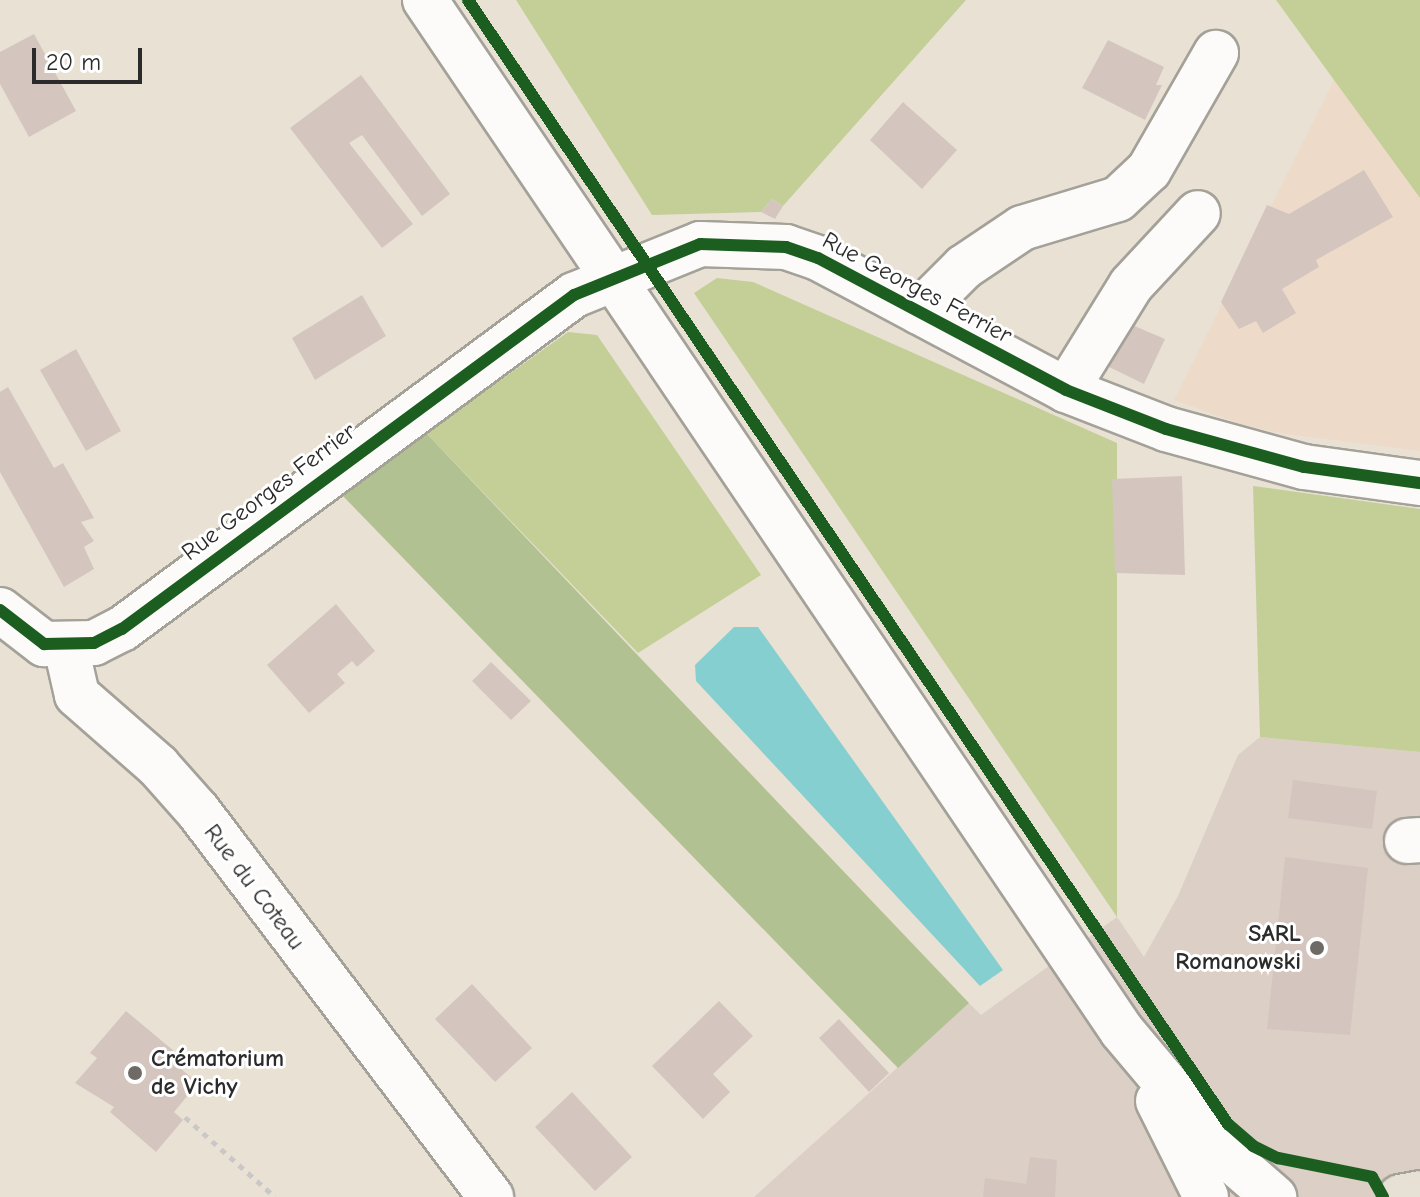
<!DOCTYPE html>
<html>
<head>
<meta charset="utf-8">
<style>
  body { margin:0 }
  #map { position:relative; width:1420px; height:1197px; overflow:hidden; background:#e9e2d4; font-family:"Comic Neue",sans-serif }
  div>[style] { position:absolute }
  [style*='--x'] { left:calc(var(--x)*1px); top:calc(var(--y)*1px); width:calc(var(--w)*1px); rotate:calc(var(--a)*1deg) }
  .built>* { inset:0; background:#eedac8 }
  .industrial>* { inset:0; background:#dbcfc6 }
  .green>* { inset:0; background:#c3cf97 }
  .forest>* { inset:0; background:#b1c191 }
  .water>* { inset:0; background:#85cfd0 }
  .building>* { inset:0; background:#d4c6bf }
  .path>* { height:5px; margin-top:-2.5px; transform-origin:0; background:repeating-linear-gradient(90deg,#cac8c6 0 6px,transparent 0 12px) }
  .roads { filter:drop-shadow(2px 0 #a4a199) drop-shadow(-2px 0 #a4a199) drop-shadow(0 2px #a4a199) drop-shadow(0 -2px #a4a199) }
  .minor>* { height:44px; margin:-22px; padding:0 22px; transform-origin:22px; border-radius:22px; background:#fcfbf9 }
  .major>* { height:44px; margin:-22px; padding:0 22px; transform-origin:22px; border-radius:22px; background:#e7e1d5 }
  .cycleway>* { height:12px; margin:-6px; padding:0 6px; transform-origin:6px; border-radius:6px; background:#1b5e20 }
  .dots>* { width:22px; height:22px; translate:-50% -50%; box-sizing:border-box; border:4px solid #fff; border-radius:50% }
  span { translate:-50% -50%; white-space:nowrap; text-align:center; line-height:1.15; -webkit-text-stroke:6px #fff; paint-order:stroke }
  .street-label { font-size:24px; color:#2b2b2b }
  .poi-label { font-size:24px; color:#2b2b2b; font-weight:700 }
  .right { translate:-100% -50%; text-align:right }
  .left { translate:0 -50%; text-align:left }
  .scale { position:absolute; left:32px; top:48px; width:110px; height:36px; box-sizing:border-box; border:4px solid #2b2b2b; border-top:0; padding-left:10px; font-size:24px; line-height:28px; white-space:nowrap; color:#2b2b2b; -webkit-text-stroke:6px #fff; paint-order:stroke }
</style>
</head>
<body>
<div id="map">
  <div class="built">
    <i style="clip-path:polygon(1334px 80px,1420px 198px,1420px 451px,1286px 434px,1241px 424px,1174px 400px)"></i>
  </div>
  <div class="industrial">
    <i style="clip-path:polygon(1260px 737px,1420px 752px,1420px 1197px,754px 1197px,969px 1003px,981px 1015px,1117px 917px,1144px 957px,1178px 896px,1238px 755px)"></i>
  </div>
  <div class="green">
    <i style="clip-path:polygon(516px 0,966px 0,783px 206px,772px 199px,761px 212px,652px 215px)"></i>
    <i style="clip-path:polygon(1276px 0,1420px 0,1420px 198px,1334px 80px)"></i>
    <i style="clip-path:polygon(717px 278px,753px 282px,1117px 443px,1117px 917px,694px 293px)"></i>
    <i style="clip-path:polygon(568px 332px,597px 335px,761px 575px,638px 653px,426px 433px)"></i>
    <i style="clip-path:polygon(1253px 486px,1420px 509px,1420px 752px,1260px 737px)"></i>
  </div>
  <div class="forest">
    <i style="clip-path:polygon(426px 433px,969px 1003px,898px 1068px,341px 494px)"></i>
  </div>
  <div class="water">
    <i style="clip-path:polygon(734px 627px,758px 627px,1003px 970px,980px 986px,696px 681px,695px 665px)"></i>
  </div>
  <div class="building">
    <i style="clip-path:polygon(34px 34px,76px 111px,29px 137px,0 84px,0 52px)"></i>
    <i style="clip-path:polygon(1108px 40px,1164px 67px,1156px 85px,1162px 85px,1145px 120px,1082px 88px)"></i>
    <i style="clip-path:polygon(361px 75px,450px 194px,422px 216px,362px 135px,349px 143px,413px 224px,382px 248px,290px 128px)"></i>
    <i style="clip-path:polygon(903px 102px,957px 150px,922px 189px,870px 140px)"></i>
    <i style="clip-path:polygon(1364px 170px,1393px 217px,1316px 260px,1319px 267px,1282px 289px,1296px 313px,1263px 333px,1256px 321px,1239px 329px,1221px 302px,1267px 205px,1289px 214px)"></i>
    <i style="clip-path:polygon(772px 199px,783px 206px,775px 219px,761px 212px)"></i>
    <i style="clip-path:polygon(362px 295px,386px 336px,315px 380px,292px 338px)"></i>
    <i style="clip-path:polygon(1118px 319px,1165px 339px,1144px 384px,1099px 362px)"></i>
    <i style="clip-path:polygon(76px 349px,121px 431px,86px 451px,40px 370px)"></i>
    <i style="clip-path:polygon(8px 387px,54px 468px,63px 463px,94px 518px,81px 522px,94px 541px,84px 547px,94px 569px,64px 587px,0 472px,0 392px)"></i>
    <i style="clip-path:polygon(1182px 476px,1185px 575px,1115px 573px,1112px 479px)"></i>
    <i style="clip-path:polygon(336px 604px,375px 651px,357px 667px,352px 661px,337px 674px,345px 683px,309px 713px,267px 665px)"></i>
    <i style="clip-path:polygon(491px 662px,531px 701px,511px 720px,472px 681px)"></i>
    <i style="clip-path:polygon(1293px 780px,1377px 791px,1372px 829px,1288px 818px)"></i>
    <i style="clip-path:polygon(1285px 857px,1368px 868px,1350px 1035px,1267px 1029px)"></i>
    <i style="clip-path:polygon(472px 984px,532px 1048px,495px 1082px,435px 1019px)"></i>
    <i style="clip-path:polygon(719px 1001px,753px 1036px,713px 1074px,730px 1092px,703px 1119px,652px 1066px)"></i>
    <i style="clip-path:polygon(126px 1011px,180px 1056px,174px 1063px,198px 1083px,174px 1112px,183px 1120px,156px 1152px,110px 1112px,114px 1107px,75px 1083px,97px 1058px,90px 1053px)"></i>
    <i style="clip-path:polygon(839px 1019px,889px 1073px,869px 1092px,819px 1038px)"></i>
    <i style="clip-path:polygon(572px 1092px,632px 1157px,595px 1191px,535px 1127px)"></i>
    <i style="clip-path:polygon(1030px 1157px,1057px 1160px,1055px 1197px,983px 1197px,985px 1178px,1026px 1184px)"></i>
  </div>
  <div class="path">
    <i style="--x:185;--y:1117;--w:120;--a:41.6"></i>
  </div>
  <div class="roads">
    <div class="minor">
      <i style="--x:425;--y:0;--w:1244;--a:55.94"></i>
      <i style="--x:1122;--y:1031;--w:166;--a:49.9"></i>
      <i style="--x:1229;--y:1158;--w:60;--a:40.9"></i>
      <i style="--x:919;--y:312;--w:64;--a:-45"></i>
      <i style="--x:964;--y:267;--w:70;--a:-33.9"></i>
      <i style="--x:1022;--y:228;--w:100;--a:-16.8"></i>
      <i style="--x:1118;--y:199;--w:42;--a:-43.1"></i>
      <i style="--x:1149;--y:170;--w:135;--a:-60.2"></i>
      <i style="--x:1066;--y:390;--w:123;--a:-58.2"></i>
      <i style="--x:1131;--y:285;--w:98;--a:-47.1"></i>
      <i style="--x:0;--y:610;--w:56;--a:37.7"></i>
      <i style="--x:44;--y:644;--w:50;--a:-1.1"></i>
      <i style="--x:94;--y:643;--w:31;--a:-27"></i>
      <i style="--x:122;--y:629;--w:562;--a:-36.46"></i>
      <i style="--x:574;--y:295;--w:136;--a:-22"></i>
      <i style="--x:700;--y:244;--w:86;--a:2"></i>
      <i style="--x:786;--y:247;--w:34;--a:19"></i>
      <i style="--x:818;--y:258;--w:281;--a:28"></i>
      <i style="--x:1066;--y:390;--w:107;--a:21.3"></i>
      <i style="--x:1166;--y:429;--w:143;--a:15.4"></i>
      <i style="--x:1304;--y:467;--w:117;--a:7.9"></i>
      <i style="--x:66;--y:647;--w:49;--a:77.1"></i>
      <i style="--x:77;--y:695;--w:108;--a:41.2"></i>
      <i style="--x:158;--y:766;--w:60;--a:48.4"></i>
      <i style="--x:198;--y:811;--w:485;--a:52.8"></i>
      <i style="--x:1407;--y:841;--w:13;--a:-4"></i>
      <i style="--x:1158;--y:1101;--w:107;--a:63.4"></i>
    </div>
    <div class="major">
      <i style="--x:1400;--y:1197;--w:20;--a:-11"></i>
    </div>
  </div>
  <div class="cycleway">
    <i style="--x:468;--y:0;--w:1357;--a:55.94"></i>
    <i style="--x:1228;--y:1124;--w:33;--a:41"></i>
    <i style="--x:1253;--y:1146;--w:28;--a:26"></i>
    <i style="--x:1278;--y:1158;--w:96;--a:11.4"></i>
    <i style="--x:1372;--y:1177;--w:23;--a:61"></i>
    <i style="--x:0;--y:610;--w:56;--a:37.7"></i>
    <i style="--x:44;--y:644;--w:50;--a:-1.1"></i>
    <i style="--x:94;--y:643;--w:31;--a:-27"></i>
    <i style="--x:122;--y:629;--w:562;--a:-36.46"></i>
    <i style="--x:574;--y:295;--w:136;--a:-22"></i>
    <i style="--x:700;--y:244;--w:86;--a:2"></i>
    <i style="--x:786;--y:247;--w:34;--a:19"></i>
    <i style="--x:818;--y:258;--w:281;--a:28"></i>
    <i style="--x:1066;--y:390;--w:107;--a:21.3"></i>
    <i style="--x:1166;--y:429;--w:143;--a:15.4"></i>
    <i style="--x:1304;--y:467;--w:117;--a:7.9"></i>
  </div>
  <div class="dots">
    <i style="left:1317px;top:948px;background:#6e6b66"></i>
    <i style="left:135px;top:1073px;background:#6e6b66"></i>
  </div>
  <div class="street-label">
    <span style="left:917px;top:288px;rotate:28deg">Rue Georges Ferrier</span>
    <span style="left:269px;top:492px;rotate:-37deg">Rue Georges Ferrier</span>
    <span style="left:254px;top:887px;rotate:53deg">Rue du Coteau</span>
  </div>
  <div class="poi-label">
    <span class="right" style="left:1301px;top:948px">SARL<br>Romanowski</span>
    <span class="left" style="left:151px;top:1073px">Crématorium<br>de Vichy</span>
  </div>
  <div class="scale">20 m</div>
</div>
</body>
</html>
